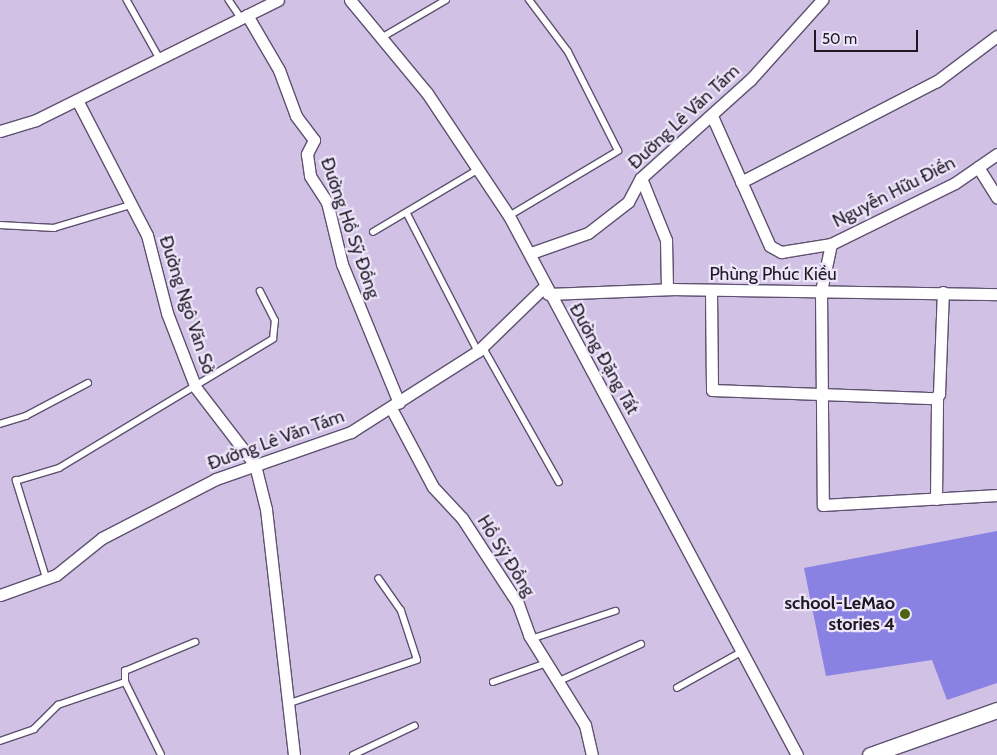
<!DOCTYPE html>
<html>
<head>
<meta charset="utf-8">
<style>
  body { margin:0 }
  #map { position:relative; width:997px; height:755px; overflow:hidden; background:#d0c1e5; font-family:Cabin,sans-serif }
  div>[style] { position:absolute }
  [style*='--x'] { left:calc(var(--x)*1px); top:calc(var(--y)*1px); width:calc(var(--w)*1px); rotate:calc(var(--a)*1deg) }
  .building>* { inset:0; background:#8982e3 }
  .roads { filter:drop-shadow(1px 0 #5e5170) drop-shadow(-1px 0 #5e5170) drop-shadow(0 1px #5e5170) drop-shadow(0 -1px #5e5170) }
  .service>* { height:5.5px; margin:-2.75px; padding:0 2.75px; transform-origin:2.75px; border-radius:2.75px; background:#fff }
  .minor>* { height:11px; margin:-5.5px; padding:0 5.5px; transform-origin:5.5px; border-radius:5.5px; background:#fff }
  .tertiary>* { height:15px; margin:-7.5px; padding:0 7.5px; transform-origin:7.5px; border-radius:7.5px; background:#fff }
  .dots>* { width:14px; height:14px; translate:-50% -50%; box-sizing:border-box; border:2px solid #ede5f8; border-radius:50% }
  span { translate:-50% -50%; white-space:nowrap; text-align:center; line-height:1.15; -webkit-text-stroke:4.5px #ede5f8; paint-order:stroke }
  .street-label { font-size:18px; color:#1e1825 }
  .poi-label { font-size:18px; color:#1e1825; font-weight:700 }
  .right { translate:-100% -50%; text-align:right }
  .scale { position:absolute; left:814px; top:30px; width:104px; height:22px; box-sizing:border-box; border:2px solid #1e1825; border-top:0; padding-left:6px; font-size:15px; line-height:18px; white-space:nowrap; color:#1e1825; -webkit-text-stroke:4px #ede5f8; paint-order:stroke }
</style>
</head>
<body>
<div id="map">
  <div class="building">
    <i style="clip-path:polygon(997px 531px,997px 683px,947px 700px,932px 660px,826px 676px,804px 568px)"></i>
  </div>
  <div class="roads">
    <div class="service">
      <i style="--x:127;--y:0;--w:65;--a:60.7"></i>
      <i style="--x:229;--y:0;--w:22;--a:56"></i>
      <i style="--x:381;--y:38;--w:75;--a:-30.3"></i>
      <i style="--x:407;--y:213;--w:155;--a:62.8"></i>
      <i style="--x:509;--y:216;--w:127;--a:-30.8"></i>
      <i style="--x:618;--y:151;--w:111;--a:-116.8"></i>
      <i style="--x:568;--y:52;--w:65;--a:-126.9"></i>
      <i style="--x:0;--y:225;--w:54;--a:3.2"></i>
      <i style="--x:54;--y:228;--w:80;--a:-16.6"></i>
      <i style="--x:373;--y:232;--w:123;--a:-30.7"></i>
      <i style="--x:483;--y:347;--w:155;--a:60.6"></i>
      <i style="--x:0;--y:424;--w:27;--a:-17"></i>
      <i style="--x:26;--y:416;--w:70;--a:-28"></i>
      <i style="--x:46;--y:578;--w:102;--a:-107.2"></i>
      <i style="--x:16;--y:481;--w:45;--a:-16.8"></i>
      <i style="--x:59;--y:468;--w:250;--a:-31.1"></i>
      <i style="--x:273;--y:339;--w:18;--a:-84"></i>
      <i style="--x:275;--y:321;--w:33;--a:-117"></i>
      <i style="--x:531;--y:639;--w:89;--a:-18.4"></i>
      <i style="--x:493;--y:682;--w:57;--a:-19.4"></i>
      <i style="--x:557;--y:682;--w:92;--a:-24.3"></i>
      <i style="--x:677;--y:688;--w:76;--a:-29.3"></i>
      <i style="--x:287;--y:704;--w:137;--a:-18.7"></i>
      <i style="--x:417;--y:660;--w:52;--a:-108.1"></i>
      <i style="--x:401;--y:611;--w:39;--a:-125"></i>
      <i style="--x:0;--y:741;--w:36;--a:-19"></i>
      <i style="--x:34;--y:729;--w:34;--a:-45"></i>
      <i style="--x:58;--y:705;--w:71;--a:-18.9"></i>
      <i style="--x:161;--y:755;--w:81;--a:-116.3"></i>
      <i style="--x:125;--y:682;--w:11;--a:-90"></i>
      <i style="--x:125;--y:671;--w:76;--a:-22.5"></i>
      <i style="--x:353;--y:755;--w:68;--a:-25.4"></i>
    </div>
    <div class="minor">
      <i style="--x:350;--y:0;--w:121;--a:50.4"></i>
      <i style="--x:427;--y:93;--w:148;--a:56.3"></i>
      <i style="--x:509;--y:216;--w:611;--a:61.88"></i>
      <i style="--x:247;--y:15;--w:64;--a:59.8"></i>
      <i style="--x:279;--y:70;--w:49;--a:69.7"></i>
      <i style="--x:296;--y:116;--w:30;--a:53"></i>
      <i style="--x:314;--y:140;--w:16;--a:117"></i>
      <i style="--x:307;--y:154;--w:22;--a:82"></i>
      <i style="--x:310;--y:176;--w:31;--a:57"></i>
      <i style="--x:327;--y:202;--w:64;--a:76.4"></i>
      <i style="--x:342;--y:264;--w:150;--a:67.7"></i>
      <i style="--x:77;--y:100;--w:152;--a:62.6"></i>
      <i style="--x:147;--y:235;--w:81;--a:75.6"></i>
      <i style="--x:167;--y:313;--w:80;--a:68.9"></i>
      <i style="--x:196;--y:388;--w:97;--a:52.5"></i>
      <i style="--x:255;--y:465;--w:45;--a:76"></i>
      <i style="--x:266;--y:509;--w:248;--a:83.5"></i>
      <i style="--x:712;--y:116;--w:142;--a:66"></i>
      <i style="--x:770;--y:246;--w:13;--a:29"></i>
      <i style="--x:781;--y:252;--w:51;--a:-9.1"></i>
      <i style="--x:831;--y:244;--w:138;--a:-26.2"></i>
      <i style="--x:955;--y:183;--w:51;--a:-34.6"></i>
      <i style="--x:0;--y:131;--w:38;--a:-17"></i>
      <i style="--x:36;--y:120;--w:270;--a:-26.4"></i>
      <i style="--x:978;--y:167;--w:36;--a:58"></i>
      <i style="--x:641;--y:178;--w:67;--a:68"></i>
      <i style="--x:666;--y:240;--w:49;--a:88.8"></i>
      <i style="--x:741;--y:182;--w:220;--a:-27.3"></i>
      <i style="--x:937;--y:81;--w:75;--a:-36.9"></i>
      <i style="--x:831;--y:244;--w:48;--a:102"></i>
      <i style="--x:821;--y:291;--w:214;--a:89.5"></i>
      <i style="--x:823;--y:505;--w:174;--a:-3.3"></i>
      <i style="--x:531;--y:253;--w:60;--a:-19.3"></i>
      <i style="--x:588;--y:233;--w:51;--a:-37.8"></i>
      <i style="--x:628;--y:202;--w:27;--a:-62"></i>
      <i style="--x:641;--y:178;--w:147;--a:-42"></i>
      <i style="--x:750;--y:80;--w:108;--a:-48"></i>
      <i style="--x:711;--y:292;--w:98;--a:89.4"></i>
      <i style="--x:712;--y:390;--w:223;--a:2.1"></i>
      <i style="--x:935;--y:398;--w:6;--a:-45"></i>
      <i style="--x:939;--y:394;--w:102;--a:-87.8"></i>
      <i style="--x:548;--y:294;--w:127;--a:-2.3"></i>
      <i style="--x:675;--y:289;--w:322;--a:0.9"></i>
      <i style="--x:391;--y:408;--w:89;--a:62"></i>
      <i style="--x:433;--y:487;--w:42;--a:46.9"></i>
      <i style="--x:462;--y:518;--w:103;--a:56.9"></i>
      <i style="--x:518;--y:604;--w:33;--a:70"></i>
      <i style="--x:529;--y:635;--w:106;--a:58.1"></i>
      <i style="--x:585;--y:725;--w:31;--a:77"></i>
      <i style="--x:936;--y:499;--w:102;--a:-89.4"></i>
      <i style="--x:0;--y:595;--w:59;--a:-19.7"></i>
      <i style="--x:56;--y:575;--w:59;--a:-38.8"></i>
      <i style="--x:102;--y:538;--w:128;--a:-27.4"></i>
      <i style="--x:216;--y:479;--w:143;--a:-19.2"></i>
      <i style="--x:351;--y:432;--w:151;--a:-32.5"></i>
      <i style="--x:478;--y:351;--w:92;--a:-44.1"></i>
    </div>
    <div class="tertiary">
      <i style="--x:870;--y:755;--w:135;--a:-19.5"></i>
    </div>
  </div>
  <div class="dots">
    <i style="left:905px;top:614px;background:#4d6412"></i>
  </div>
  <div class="street-label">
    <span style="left:684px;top:117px;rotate:-43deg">Đường Lê Văn Tám</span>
    <span style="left:894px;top:192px;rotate:-27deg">Nguyễn Hữu Điền</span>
    <span style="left:350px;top:228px;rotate:71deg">Đường Hồ Sỹ Đồng</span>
    <span style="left:773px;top:274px">Phùng Phúc Kiều</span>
    <span style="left:187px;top:305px;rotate:72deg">Đường Ngô Văn Sở</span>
    <span style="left:604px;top:359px;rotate:61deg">Đường Đặng Tất</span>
    <span style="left:276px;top:440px;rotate:-20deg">Đường Lê Văn Tám</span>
    <span style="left:506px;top:556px;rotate:58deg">Hồ Sỹ Đồng</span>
  </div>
  <div class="poi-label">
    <span class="right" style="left:895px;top:614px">school-LeMao<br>stories 4</span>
  </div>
  <div class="scale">50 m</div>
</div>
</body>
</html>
